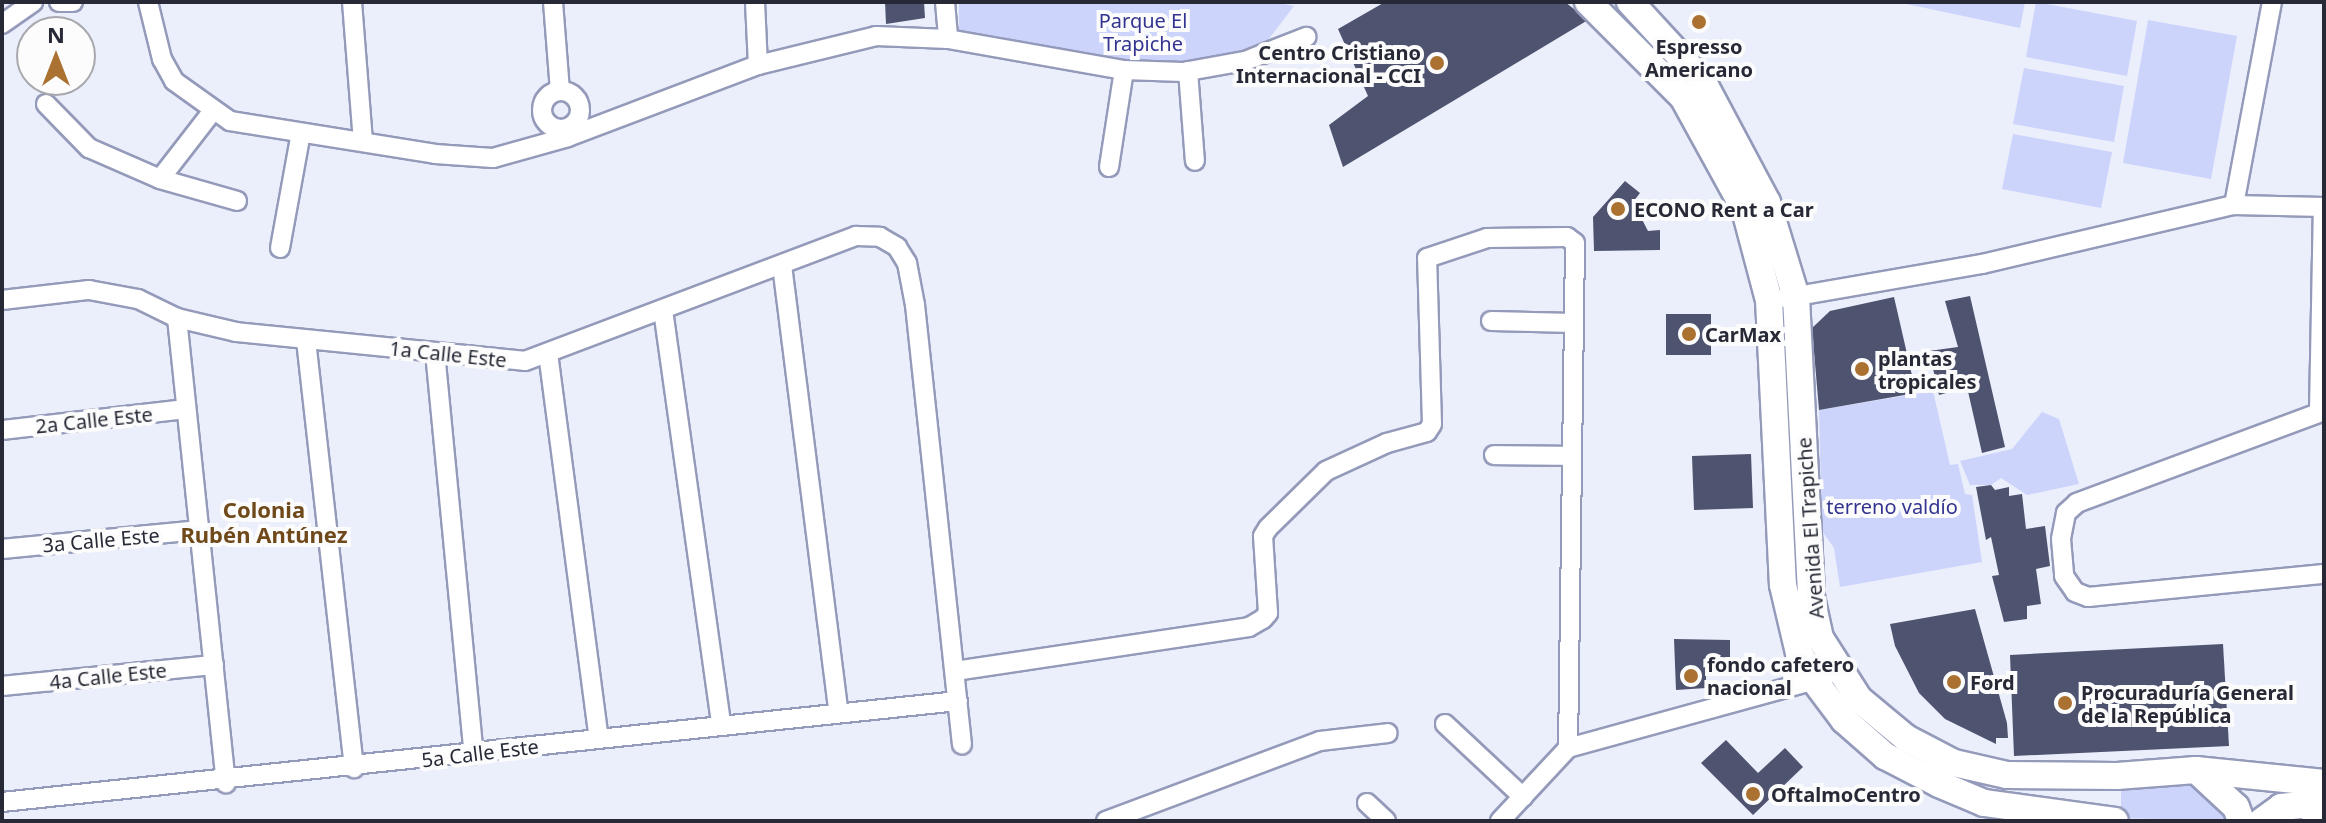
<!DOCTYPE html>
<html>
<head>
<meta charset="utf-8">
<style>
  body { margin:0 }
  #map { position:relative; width:2326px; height:823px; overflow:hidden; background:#ebeefb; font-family:"Noto Sans",sans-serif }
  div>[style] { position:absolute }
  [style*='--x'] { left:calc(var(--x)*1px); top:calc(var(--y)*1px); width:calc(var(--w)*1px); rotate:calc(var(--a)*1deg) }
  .green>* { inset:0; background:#cdd4fc }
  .building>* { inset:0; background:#4e536f }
  .roads { filter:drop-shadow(2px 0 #949ab9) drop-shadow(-2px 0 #949ab9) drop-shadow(0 2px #949ab9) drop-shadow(0 -2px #949ab9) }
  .street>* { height:18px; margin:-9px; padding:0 9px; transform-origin:9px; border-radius:9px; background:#fff }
  .street>.ring { margin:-9px; padding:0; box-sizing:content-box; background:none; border:18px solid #fff; border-radius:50% }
  .secondary>* { height:26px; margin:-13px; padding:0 13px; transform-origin:13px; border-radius:13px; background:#fff }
  .highway>* { height:32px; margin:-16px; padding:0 16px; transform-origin:16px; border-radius:16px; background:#fff }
  .dots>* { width:22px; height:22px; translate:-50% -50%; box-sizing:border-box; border:4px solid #fcfcfc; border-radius:50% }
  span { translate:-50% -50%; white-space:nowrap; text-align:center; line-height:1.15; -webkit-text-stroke:8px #fcfcfc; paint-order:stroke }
  .park-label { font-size:20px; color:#333490 }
  .poi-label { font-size:20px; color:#272a36; font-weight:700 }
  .right { translate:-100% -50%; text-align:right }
  .left { translate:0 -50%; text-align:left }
  .street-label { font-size:20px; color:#272a36 }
  .neighbourhood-label { font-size:22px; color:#70491b; font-weight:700 }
  .frame { position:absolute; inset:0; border:4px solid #272a36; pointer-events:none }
  .north { position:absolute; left:16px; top:16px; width:80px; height:80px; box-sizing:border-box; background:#fcfcfc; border:2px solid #a7a8ad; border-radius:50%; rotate:0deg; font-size:22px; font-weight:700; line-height:32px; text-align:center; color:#272a36 }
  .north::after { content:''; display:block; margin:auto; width:28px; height:36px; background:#aa7130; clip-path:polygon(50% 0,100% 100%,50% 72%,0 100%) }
</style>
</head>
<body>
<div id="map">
  <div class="green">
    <i style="clip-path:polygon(959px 2px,1274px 2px,1294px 6px,1265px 44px,1242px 53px,1188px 65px,1144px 65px,959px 34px)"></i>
    <i style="clip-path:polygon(1897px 2px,2025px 2px,2020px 28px)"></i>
    <i style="clip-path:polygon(2036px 2px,2137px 21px,2127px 76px,2026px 57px)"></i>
    <i style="clip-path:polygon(2148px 20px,2237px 36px,2211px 179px,2123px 163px)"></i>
    <i style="clip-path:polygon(2024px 68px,2124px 86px,2114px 142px,2013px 124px)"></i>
    <i style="clip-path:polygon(2013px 134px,2112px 152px,2101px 208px,2002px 189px)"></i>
    <i style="clip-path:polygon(1933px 391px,1950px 465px,1958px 464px,1965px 494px,1972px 495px,1982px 562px,1840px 587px,1834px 548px,1822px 531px,1819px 410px)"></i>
    <i style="clip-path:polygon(2042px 412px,2059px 419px,2079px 484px,2027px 495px,2001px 478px,1991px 485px,1970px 485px,1960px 461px,2012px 449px)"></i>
    <i style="clip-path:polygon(2197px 777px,2236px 821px,2121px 818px,2121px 783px)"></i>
  </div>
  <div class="building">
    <i style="clip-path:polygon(885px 2px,924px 2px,925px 18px,886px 24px)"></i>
    <i style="clip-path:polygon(1385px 2px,1565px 2px,1588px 20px,1343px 167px,1329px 125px,1368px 96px,1338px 29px)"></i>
    <i style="clip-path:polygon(1625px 181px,1640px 193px,1633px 202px,1648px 231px,1660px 230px,1660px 250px,1594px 251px,1593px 217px)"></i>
    <i style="clip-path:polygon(1970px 296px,2005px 447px,1982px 453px,1967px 387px,1939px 395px,1929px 351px,1958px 347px,1945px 301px)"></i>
    <i style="clip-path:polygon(1894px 297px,1916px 393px,1819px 410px,1812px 328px,1830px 311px)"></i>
    <i style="clip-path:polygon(1666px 314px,1711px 314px,1711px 355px,1666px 355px)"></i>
    <i style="clip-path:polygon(1751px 454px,1753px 508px,1694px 510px,1692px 456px)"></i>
    <i style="clip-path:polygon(1991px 485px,1995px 490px,2009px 487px,2009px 496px,2022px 494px,2026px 529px,2045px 526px,2050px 566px,2036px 569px,2041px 604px,2027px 606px,2027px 619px,2004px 622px,1992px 576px,1999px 575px,1991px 537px,1986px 540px,1976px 487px)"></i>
    <i style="clip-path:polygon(1975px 609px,2007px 723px,2008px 738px,1996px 738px,1996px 744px,1945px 719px,1919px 693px,1895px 646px,1890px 624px)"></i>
    <i style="clip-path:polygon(1674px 639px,1730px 640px,1730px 663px,1706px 664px,1706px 688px,1676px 690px)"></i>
    <i style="clip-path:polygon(2223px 644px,2229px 746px,2014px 756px,2010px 655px)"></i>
    <i style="clip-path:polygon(1726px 740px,1758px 773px,1785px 748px,1803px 767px,1753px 815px,1701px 763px)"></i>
  </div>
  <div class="roads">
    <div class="street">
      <i style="--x:59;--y:2;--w:14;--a:0"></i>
      <i style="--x:148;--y:2;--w:59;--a:76.2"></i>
      <i style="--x:162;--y:59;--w:25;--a:61"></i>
      <i style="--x:174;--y:81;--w:69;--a:35.5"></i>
      <i style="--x:230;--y:121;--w:208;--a:9.1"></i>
      <i style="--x:435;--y:154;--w:58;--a:3.9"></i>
      <i style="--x:493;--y:158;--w:78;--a:-15.6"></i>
      <i style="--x:568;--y:137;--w:203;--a:-20.8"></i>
      <i style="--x:758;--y:65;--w:122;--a:-13.8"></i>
      <i style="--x:876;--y:36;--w:72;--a:2.4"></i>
      <i style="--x:948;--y:39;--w:179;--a:10"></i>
      <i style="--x:1124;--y:70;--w:59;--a:1.9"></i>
      <i style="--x:1183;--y:72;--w:63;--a:-10.1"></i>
      <i style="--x:1245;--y:61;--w:66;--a:-21.5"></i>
      <i style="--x:352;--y:2;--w:140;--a:85.5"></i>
      <i style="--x:553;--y:2;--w:89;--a:85.5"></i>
      <i style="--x:755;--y:2;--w:63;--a:87.3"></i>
      <i style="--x:945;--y:2;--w:37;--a:85"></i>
      <i style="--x:2;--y:24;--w:38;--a:-35"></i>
      <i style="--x:1188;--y:71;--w:90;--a:85.6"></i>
      <i class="ring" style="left:542px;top:91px;width:20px;height:20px"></i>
      <i style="--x:46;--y:104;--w:62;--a:45.7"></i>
      <i style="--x:89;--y:148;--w:77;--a:23.6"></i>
      <i style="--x:160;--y:179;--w:85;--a:-52.2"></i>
      <i style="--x:1109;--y:167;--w:98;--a:-81.2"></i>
      <i style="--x:160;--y:179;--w:80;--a:15.9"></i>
      <i style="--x:2234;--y:205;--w:207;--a:-79.4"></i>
      <i style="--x:280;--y:248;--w:117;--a:-79.7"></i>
      <i style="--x:782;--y:265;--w:450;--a:82.8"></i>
      <i style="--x:1785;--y:298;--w:200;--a:-9.8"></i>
      <i style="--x:1982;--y:264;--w:259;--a:-13.2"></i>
      <i style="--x:2234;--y:205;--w:90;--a:1.3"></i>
      <i style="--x:2;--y:300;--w:88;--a:-6.6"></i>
      <i style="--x:89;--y:290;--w:50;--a:10.4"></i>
      <i style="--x:138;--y:299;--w:43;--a:26"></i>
      <i style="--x:177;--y:318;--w:61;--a:13.3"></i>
      <i style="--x:236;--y:332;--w:290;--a:5.7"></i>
      <i style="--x:525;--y:361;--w:354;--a:-20.7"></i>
      <i style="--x:856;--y:236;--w:24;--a:2"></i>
      <i style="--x:880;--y:237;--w:20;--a:30"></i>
      <i style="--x:897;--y:247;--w:19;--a:58"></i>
      <i style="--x:907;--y:263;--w:43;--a:79.2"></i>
      <i style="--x:915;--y:305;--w:442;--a:83.9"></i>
      <i style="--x:663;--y:310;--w:419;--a:82"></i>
      <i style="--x:177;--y:318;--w:468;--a:84"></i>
      <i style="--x:1491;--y:321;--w:83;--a:1.4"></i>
      <i style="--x:306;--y:340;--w:431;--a:83.6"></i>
      <i style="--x:435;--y:352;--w:404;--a:84.5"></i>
      <i style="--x:548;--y:353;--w:389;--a:82.5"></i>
      <i style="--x:2319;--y:411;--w:204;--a:-88.9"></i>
      <i style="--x:2324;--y:411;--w:264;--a:159.6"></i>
      <i style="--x:2077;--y:503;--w:15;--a:138"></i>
      <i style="--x:2066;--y:513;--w:26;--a:101"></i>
      <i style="--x:2061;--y:539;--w:37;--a:85"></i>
      <i style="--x:2064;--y:576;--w:19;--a:55"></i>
      <i style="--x:2075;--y:592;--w:14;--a:21"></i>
      <i style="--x:2088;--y:597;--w:237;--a:-5.6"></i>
      <i style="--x:2;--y:430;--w:185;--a:-6.5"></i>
      <i style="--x:1494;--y:455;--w:78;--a:0.7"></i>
      <i style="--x:2;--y:549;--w:198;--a:-5.5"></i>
      <i style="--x:955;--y:671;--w:297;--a:-8.5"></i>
      <i style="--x:1249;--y:627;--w:16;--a:-30"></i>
      <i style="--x:1263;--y:619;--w:8;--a:-50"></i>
      <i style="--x:1268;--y:613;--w:77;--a:-93.7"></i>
      <i style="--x:1263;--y:536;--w:9;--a:-58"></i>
      <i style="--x:1268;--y:528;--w:81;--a:-44.5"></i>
      <i style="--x:1326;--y:471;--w:67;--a:-24.7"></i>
      <i style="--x:1387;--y:443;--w:41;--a:-15.4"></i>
      <i style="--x:1427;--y:432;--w:9;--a:-58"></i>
      <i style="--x:1432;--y:424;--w:166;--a:-91.7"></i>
      <i style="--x:1427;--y:258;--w:63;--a:-18.4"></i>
      <i style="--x:1487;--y:238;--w:80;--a:-0.7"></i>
      <i style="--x:1567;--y:237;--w:10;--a:37"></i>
      <i style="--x:1575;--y:243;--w:505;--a:90.79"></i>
      <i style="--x:2;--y:686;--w:213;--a:-5.7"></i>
      <i style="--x:1445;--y:724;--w:107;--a:43.1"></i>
      <i style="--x:2;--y:802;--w:961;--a:-6.03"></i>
      <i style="--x:1367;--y:803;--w:26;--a:43"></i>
      <i style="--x:1106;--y:821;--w:228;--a:-20.5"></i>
      <i style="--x:1320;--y:741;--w:68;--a:-6.7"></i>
      <i style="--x:1500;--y:821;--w:100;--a:-47"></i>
      <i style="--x:1568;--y:748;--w:267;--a:-15.4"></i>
    </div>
    <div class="secondary">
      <i style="--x:1588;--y:2;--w:134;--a:45"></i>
      <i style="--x:1683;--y:97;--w:129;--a:61.2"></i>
      <i style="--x:1745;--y:210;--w:93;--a:75.1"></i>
      <i style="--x:1769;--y:300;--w:285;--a:87.2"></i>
      <i style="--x:1783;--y:585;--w:70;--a:76.8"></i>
      <i style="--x:1799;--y:653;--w:31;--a:61"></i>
      <i style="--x:1814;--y:680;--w:50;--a:53.1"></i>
      <i style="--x:1844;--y:720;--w:55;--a:41.3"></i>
      <i style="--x:1885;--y:756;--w:61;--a:27.4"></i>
      <i style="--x:1939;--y:784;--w:49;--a:22.9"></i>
      <i style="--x:1984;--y:803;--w:132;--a:7.8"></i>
      <i style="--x:1630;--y:2;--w:106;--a:47.3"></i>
      <i style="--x:1702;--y:80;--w:138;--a:62"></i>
      <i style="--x:1767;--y:202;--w:99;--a:73"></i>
      <i style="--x:1796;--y:297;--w:300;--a:87.1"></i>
      <i style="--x:1811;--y:597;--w:42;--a:77.6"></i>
      <i style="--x:1820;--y:638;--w:72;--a:57.4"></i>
      <i style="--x:1859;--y:699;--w:61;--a:39.7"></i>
      <i style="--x:1906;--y:738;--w:54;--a:27.5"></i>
      <i style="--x:1954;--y:763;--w:54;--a:12.8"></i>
      <i style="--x:2007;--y:775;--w:110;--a:0.5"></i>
      <i style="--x:2117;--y:776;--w:79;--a:-4.3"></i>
      <i style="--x:2196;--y:770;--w:129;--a:5.8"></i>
      <i style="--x:2196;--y:770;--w:54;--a:42.8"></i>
      <i style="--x:2236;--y:807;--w:15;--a:70"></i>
      <i style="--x:2262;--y:821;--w:24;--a:-36"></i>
      <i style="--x:2281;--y:807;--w:43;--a:-5.3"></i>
    </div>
    <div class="highway">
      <i style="--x:2318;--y:821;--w:6;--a:-9"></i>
    </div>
  </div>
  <div class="dots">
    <i style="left:1699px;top:22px;background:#aa7130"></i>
    <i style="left:1437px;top:63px;background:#aa7130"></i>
    <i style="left:1618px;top:209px;background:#aa7130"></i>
    <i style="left:1689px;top:334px;background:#aa7130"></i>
    <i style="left:1862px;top:369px;background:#aa7130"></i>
    <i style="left:1691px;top:676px;background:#aa7130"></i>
    <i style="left:1954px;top:682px;background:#aa7130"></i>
    <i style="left:2065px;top:703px;background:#aa7130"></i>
    <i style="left:1753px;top:794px;background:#aa7130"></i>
  </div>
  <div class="park-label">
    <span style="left:1143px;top:32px">Parque El<br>Trapiche</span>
    <span style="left:1892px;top:506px">terreno valdío</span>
  </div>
  <div class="poi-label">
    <span style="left:1699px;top:58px">Espresso<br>Americano</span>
    <span class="right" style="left:1421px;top:64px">Centro Cristiano<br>Internacional - CCI</span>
    <span class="left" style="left:1634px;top:209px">ECONO Rent a Car</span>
    <span class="left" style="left:1705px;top:334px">CarMax</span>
    <span class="left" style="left:1878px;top:370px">plantas<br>tropicales</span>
    <span class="left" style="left:1707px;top:676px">fondo cafetero<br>nacional</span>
    <span class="left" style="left:1970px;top:682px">Ford</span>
    <span class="left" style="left:2081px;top:704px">Procuraduría General<br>de la República</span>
    <span class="left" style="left:1771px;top:794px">OftalmoCentro</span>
  </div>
  <div class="street-label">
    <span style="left:448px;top:354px;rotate:6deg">1a Calle Este</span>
    <span style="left:94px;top:420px;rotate:-6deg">2a Calle Este</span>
    <span style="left:1810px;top:528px;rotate:-94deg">Avenida El Trapiche</span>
    <span style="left:101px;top:540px;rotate:-5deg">3a Calle Este</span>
    <span style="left:108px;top:676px;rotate:-6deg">4a Calle Este</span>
    <span style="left:480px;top:753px;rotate:-7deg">5a Calle Este</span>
  </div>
  <div class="neighbourhood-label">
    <span style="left:264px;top:522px">Colonia<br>Rubén Antúnez</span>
  </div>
  <div class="frame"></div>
  <div class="north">N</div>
</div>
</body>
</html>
